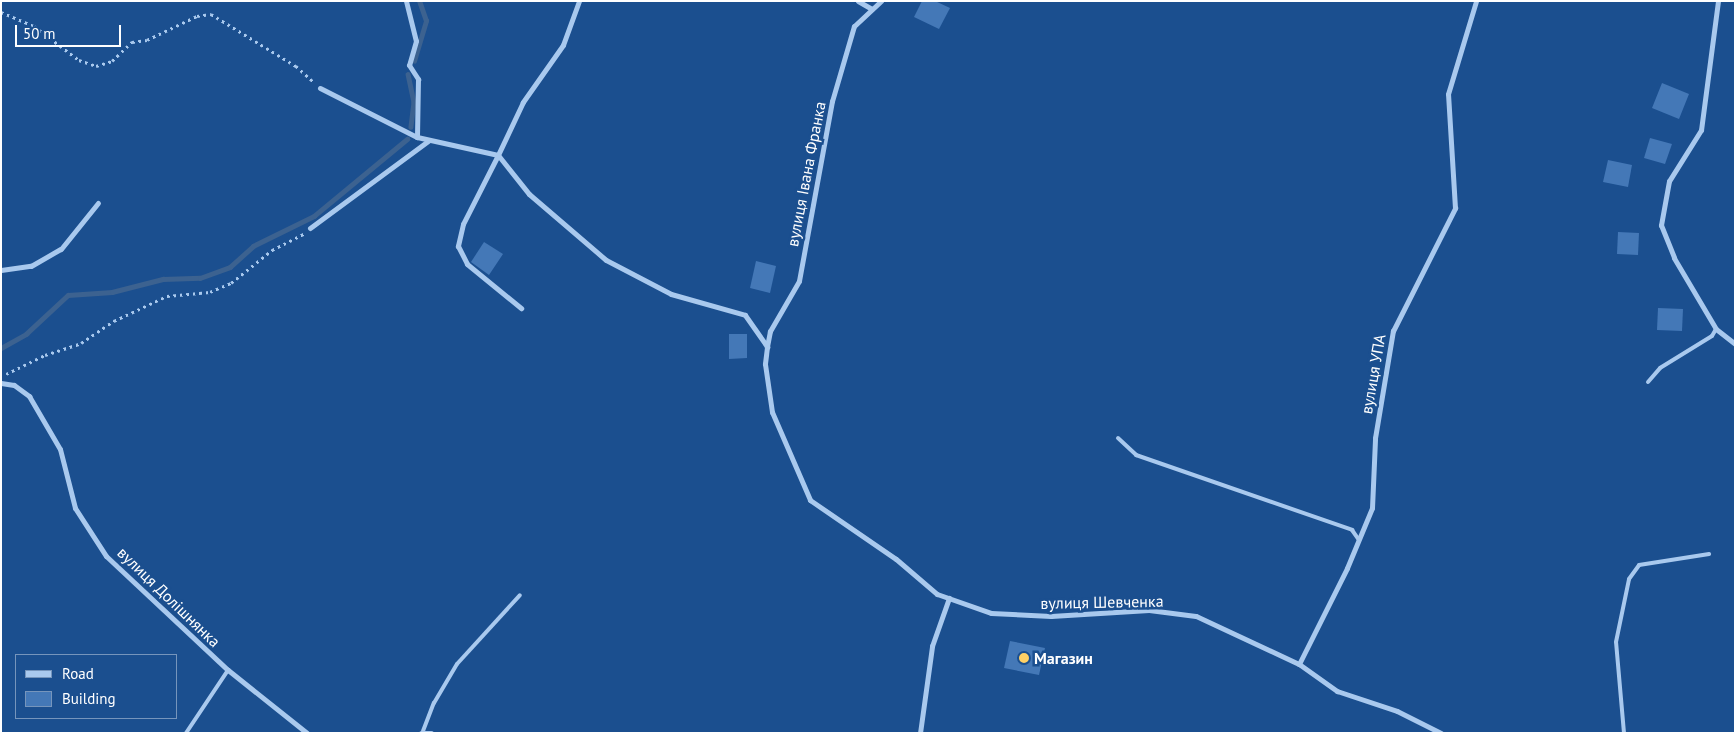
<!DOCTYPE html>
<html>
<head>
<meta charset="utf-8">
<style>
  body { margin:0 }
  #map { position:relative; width:1736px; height:734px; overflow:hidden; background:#1b4f8f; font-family:"PT Sans",sans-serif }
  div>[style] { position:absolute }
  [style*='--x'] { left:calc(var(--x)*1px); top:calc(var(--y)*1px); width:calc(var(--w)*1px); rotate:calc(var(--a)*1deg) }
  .stream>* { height:4.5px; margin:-2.25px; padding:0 2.25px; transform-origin:2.25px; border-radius:2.25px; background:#3c6290 }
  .building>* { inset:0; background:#4478b7 }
  .path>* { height:2.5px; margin-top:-1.25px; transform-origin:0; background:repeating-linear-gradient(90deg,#a9c9ee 0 2.5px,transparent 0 6.5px) }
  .lane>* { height:4px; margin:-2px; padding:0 2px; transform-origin:2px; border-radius:2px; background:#a9c9ee }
  .street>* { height:5px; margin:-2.5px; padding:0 2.5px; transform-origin:2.5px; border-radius:2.5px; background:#a9c9ee }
  .dots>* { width:14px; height:14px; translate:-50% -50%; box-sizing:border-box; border:2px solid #1b4f8f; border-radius:50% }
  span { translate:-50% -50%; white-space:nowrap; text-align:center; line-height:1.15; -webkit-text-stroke:5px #1b4f8f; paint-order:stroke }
  .street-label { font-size:16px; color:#fff }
  .poi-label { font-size:16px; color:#fff; font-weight:700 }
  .left { translate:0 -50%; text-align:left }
  .frame { position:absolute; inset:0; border:2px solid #fff; pointer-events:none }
  .legend { position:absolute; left:15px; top:654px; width:162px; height:65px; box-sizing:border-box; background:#1b4f8f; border:1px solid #7695bc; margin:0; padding:6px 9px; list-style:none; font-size:15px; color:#fff }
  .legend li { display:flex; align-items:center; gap:10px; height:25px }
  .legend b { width:25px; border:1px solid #7695bc }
  .scale { position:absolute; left:15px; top:25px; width:106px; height:22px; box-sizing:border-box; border:2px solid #fff; border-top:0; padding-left:6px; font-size:15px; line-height:18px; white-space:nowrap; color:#fff; -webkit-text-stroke:4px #1b4f8f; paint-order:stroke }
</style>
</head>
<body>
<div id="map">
  <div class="stream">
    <i style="--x:414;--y:61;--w:42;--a:-73.3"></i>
    <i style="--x:426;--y:21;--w:21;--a:-109"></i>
    <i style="--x:408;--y:74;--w:29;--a:78"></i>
    <i style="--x:414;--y:102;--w:25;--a:97"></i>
    <i style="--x:1;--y:348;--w:29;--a:-29"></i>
    <i style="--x:26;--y:334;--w:57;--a:-42.9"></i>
    <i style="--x:68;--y:295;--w:44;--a:-3.9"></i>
    <i style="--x:112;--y:292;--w:53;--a:-14.3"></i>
    <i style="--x:163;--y:279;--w:37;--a:-2"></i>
    <i style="--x:200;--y:278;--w:32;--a:-20"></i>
    <i style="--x:230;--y:267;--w:31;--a:-42"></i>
    <i style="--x:253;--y:246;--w:68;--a:-26.2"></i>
    <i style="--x:314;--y:216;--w:121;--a:-39.6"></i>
  </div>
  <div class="building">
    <i style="clip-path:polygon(922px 1px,935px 1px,950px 8px,939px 29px,914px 17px)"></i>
    <i style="clip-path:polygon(1662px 83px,1689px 94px,1679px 119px,1652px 108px)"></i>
    <i style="clip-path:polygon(1650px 138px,1672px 144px,1665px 164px,1644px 158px)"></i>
    <i style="clip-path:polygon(1608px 160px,1632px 165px,1628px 187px,1603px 182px)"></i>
    <i style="clip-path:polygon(1618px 232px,1639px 233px,1638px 255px,1617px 254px)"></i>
    <i style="clip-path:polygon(484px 242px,503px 254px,489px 275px,471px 262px)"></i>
    <i style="clip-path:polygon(756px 261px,776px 266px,770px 293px,750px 288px)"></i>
    <i style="clip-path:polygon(1658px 308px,1683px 309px,1682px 331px,1657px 330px)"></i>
    <i style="clip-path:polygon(729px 334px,747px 334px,747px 358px,729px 359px)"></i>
    <i style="clip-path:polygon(1010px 641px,1045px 648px,1039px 675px,1004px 668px)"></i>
  </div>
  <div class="path">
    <i style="--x:1;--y:12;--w:36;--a:23"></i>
    <i style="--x:34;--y:26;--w:56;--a:37.1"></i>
    <i style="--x:79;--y:60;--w:18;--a:19"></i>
    <i style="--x:96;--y:66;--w:17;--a:-17"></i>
    <i style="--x:112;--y:61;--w:28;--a:-44"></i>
    <i style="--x:132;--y:42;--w:15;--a:-8"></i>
    <i style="--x:147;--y:40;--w:55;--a:-25.6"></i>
    <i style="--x:197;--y:16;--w:14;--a:-8"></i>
    <i style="--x:211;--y:14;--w:100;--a:31.5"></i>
    <i style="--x:296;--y:66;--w:24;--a:42"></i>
    <i style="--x:6;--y:374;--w:43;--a:-26"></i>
    <i style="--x:45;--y:355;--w:38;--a:-18"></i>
    <i style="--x:81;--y:343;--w:40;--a:-34"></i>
    <i style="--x:114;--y:321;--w:59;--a:-25.3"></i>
    <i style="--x:167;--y:296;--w:43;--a:-5.3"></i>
    <i style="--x:210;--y:292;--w:23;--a:-23"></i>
    <i style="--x:231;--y:283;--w:53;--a:-38.8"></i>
    <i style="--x:272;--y:250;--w:36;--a:-27"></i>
  </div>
  <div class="lane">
    <i style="--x:1648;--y:382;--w:18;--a:-49"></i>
    <i style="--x:1660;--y:368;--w:61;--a:-31.6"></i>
    <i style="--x:1712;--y:336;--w:8;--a:-60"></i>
    <i style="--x:1118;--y:438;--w:25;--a:43"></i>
    <i style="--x:1136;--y:455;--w:229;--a:19.1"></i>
    <i style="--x:1352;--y:530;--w:12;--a:55"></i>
    <i style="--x:423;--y:731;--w:30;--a:-69"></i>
    <i style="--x:434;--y:703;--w:45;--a:-59.5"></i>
    <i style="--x:457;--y:664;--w:93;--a:-47.6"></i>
    <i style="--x:186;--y:733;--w:76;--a:-56.3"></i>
    <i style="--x:1624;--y:733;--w:91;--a:-95"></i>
    <i style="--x:1616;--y:642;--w:64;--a:-78.3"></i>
    <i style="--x:1629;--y:579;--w:17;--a:-54"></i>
    <i style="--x:1639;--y:565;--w:71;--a:-8.9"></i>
  </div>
  <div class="street">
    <i style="--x:406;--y:1;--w:41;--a:76"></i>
    <i style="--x:416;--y:41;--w:25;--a:106"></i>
    <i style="--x:409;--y:65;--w:17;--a:57"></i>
    <i style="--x:418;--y:79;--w:58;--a:91"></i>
    <i style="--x:417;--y:137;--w:83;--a:12.5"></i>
    <i style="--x:498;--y:155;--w:77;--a:116.9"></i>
    <i style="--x:463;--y:224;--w:23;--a:103"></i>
    <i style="--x:458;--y:246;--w:20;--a:63"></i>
    <i style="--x:467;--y:264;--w:70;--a:39.2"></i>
    <i style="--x:579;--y:1;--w:47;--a:110"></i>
    <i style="--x:563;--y:45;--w:70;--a:125.1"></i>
    <i style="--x:523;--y:102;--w:59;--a:115.3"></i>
    <i style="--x:498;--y:155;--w:50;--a:51.5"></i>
    <i style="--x:529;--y:194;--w:101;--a:40.6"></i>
    <i style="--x:606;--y:260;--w:73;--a:27.6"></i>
    <i style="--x:671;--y:294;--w:77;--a:15.8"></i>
    <i style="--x:745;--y:315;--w:39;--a:55"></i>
    <i style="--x:858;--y:1;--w:16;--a:30"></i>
    <i style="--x:881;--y:1;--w:37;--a:137"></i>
    <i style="--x:854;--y:26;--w:78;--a:106.3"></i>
    <i style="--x:832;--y:101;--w:183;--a:100.4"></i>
    <i style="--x:799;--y:281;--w:58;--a:120.1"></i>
    <i style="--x:770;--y:331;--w:16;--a:101"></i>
    <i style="--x:767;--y:347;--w:17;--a:97"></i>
    <i style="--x:765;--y:364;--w:49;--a:81.7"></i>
    <i style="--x:772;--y:412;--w:96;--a:66.6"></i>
    <i style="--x:810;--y:500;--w:104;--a:34.5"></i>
    <i style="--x:896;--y:559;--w:54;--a:40.5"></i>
    <i style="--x:937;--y:594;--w:57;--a:19.4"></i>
    <i style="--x:991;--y:613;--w:60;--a:2.9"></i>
    <i style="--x:1051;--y:616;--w:98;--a:-3.5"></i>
    <i style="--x:1149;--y:610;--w:47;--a:7.3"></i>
    <i style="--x:1196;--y:616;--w:114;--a:25"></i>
    <i style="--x:1299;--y:664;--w:47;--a:35.4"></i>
    <i style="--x:1337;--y:691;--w:63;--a:18.4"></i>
    <i style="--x:1397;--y:711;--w:49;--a:26.6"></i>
    <i style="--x:1718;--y:1;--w:130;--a:97.5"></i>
    <i style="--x:1701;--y:130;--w:60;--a:122.1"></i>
    <i style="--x:1669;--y:181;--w:45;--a:100.3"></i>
    <i style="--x:1661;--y:225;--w:35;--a:68"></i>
    <i style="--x:1674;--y:258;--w:82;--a:59.4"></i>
    <i style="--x:1716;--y:329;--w:24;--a:38"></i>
    <i style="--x:320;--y:88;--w:109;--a:26.8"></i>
    <i style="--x:310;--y:228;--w:147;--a:-36.4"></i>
    <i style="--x:1;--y:270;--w:30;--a:-8"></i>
    <i style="--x:31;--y:266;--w:34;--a:-30"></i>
    <i style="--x:61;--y:249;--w:59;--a:-51.2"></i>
    <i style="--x:1;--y:383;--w:13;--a:9"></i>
    <i style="--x:14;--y:385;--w:19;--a:36"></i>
    <i style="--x:29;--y:396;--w:61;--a:59.7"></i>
    <i style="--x:60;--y:449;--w:61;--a:75.7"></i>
    <i style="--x:75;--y:508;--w:57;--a:57.1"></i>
    <i style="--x:106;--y:556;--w:167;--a:43.1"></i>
    <i style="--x:228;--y:670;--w:101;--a:38.6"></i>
    <i style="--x:1299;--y:664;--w:107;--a:-63.4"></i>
    <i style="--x:1347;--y:568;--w:65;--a:-67.4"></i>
    <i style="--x:1372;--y:508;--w:70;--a:-87.5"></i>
    <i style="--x:1375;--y:438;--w:109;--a:-80.5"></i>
    <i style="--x:1393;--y:331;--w:138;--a:-63.2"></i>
    <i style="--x:1455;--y:208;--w:114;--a:-93.5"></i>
    <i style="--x:1448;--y:94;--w:97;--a:-73.2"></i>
    <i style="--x:421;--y:733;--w:10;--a:0"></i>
    <i style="--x:920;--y:733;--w:88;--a:-82.1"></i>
    <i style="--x:932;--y:646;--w:51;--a:-70.5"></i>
  </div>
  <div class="dots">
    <i style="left:1024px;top:658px;background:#ffd166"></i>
  </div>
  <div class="street-label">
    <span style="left:806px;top:174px;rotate:-79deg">вулиця Івана Франка</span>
    <span style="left:1373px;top:374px;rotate:-80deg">вулиця УПА</span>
    <span style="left:169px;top:597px;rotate:44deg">вулиця Долішнянка</span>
    <span style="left:1102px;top:602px;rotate:-1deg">вулиця Шевченка</span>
  </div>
  <div class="poi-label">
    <span class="left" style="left:1034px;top:658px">Магазин</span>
  </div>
  <div class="frame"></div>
  <ul class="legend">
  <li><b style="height:6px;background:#a9c9ee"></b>Road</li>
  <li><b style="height:14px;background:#4478b7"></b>Building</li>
  </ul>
  <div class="scale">50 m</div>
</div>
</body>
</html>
